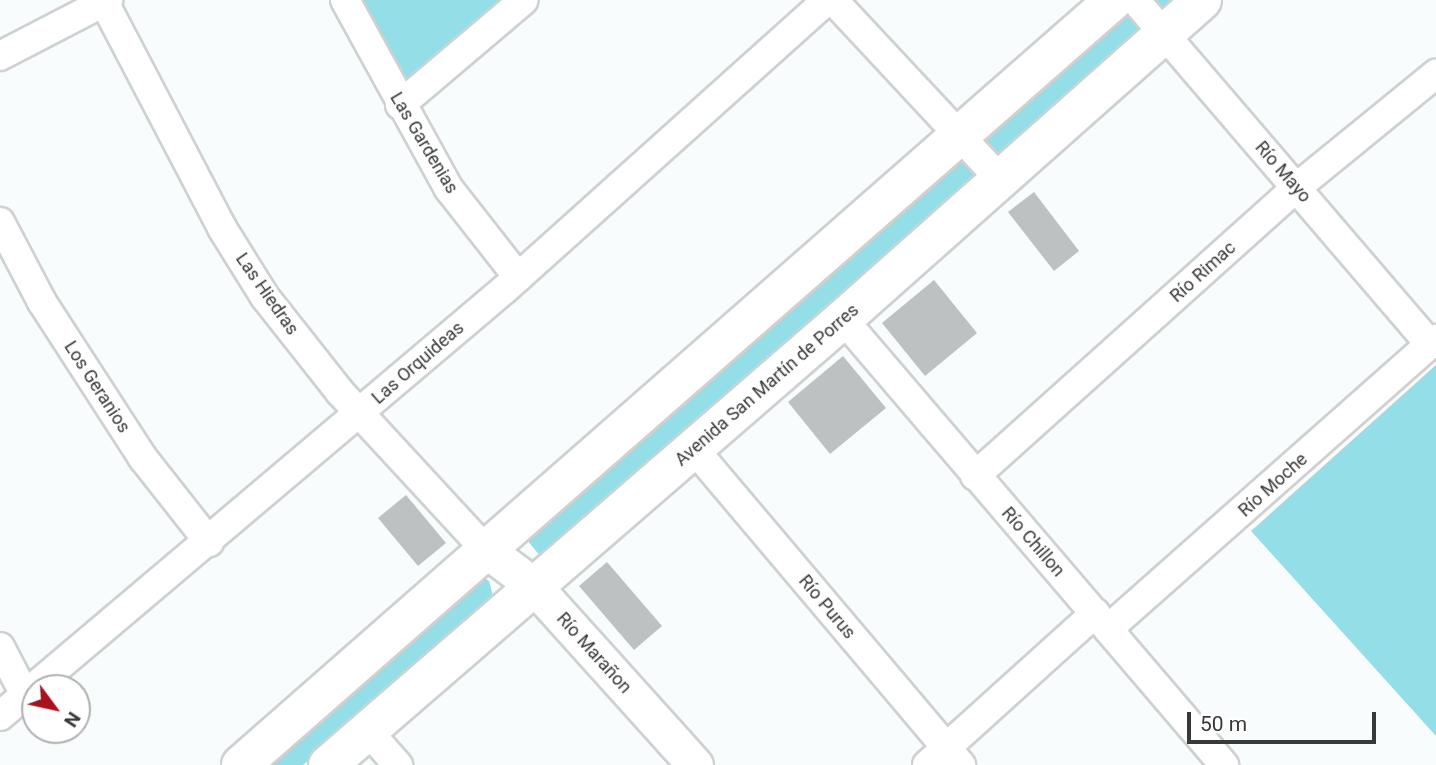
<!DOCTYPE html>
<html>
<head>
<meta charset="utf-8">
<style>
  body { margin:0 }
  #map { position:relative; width:1436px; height:765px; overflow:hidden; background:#f8fcfc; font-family:Roboto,sans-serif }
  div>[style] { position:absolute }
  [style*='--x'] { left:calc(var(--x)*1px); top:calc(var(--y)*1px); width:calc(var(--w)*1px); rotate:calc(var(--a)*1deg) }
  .green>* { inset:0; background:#94dee7 }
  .building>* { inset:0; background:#bdc1c1 }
  .roads { filter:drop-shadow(2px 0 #ced1d2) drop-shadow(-2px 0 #ced1d2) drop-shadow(0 2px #ced1d2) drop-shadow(0 -2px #ced1d2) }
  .minor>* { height:28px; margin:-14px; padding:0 14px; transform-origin:14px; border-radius:14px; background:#fff }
  .tertiary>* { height:35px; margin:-17.5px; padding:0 17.5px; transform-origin:17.5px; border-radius:17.5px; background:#fff }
  .secondary>* { height:38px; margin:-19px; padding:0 19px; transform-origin:19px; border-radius:19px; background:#fff }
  span { translate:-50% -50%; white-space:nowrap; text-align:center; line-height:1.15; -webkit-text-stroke:7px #fff; paint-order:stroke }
  .street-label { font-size:18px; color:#383a3a }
  .north { position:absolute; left:21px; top:674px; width:70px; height:70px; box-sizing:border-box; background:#fff; border:2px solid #afb0b0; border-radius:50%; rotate:123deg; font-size:19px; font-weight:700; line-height:28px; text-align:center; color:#383a3a }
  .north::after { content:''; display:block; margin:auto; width:24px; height:32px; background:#a8121f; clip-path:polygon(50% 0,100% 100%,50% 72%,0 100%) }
  .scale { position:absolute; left:1187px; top:712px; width:189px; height:32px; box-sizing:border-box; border:4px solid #383a3a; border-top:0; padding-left:9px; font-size:21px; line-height:24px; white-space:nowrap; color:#383a3a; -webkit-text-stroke:5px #fff; paint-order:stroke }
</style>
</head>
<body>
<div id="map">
  <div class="green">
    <i style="clip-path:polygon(354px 0,503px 0,400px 87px)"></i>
    <i style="clip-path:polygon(1133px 0,1180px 0,999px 156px,989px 151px,980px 139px)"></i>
    <i style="clip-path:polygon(954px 152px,980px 175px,542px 558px,521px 533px)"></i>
    <i style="clip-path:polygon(1436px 365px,1436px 736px,1251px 531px)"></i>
    <i style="clip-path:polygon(477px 573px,489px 581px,494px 600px,303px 765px,256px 765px)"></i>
  </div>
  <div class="building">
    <i style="clip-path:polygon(1034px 192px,1079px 251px,1054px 271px,1008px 212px)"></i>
    <i style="clip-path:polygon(934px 280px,977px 333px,925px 376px,882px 323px)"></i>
    <i style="clip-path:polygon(843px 356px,886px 408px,830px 454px,788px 402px)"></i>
    <i style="clip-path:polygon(406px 495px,446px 543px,418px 566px,378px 518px)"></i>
    <i style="clip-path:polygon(607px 562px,662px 626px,634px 650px,579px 586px)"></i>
  </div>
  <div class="roads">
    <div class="minor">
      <i style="--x:345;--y:0;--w:216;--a:61.2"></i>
      <i style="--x:449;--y:189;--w:112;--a:51.9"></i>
      <i style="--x:833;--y:0;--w:245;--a:47"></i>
      <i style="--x:1135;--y:0;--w:453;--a:49.4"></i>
      <i style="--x:104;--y:2;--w:255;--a:62.4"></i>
      <i style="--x:222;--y:228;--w:81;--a:58.1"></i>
      <i style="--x:265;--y:297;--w:121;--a:51.7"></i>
      <i style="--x:340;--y:392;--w:214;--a:47.3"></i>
      <i style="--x:0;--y:56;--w:122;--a:-27.4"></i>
      <i style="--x:400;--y:105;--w:162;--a:-40.3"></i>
      <i style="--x:0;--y:222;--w:90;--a:62.3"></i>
      <i style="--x:42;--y:302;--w:186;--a:57.1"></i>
      <i style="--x:143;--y:458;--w:107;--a:51.8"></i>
      <i style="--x:843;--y:319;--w:587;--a:49.49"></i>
      <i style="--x:694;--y:449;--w:414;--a:49.8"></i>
      <i style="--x:975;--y:476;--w:431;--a:-41.9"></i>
      <i style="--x:1296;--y:188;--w:181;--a:-39.2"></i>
      <i style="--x:1108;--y:629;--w:438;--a:-41.5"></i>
      <i style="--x:0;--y:647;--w:54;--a:62.5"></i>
      <i style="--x:0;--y:716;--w:661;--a:-40.22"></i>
      <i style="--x:505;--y:289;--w:433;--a:-41.9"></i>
      <i style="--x:367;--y:730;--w:47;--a:48.5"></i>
      <i style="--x:927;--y:765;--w:227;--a:-42.1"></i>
    </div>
    <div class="tertiary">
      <i style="--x:485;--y:549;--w:60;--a:36.9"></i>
      <i style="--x:533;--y:585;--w:242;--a:48"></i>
    </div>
    <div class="secondary">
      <i style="--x:241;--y:765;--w:1161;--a:-41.23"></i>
      <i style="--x:328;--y:765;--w:681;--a:-40.89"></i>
      <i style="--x:843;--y:319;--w:480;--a:-41.6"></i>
    </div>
  </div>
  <div class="street-label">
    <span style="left:424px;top:143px;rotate:59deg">Las Gardenias</span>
    <span style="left:1283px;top:172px;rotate:49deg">Río Mayo</span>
    <span style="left:1203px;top:272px;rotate:-42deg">Río Rimac</span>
    <span style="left:267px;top:294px;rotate:55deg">Las Hiedras</span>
    <span style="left:418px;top:363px;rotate:-41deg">Las Orquideas</span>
    <span style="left:767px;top:385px;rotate:-41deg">Avenida San Martín de Porres</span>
    <span style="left:97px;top:387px;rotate:57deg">Los Geranios</span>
    <span style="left:1273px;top:485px;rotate:-42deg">Río Moche</span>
    <span style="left:1033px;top:542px;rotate:49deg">Río Chillon</span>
    <span style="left:827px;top:607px;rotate:50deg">Río Purus</span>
    <span style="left:594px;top:653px;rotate:48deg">Río Marañon</span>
  </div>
  <div class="north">N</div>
  <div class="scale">50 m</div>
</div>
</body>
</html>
